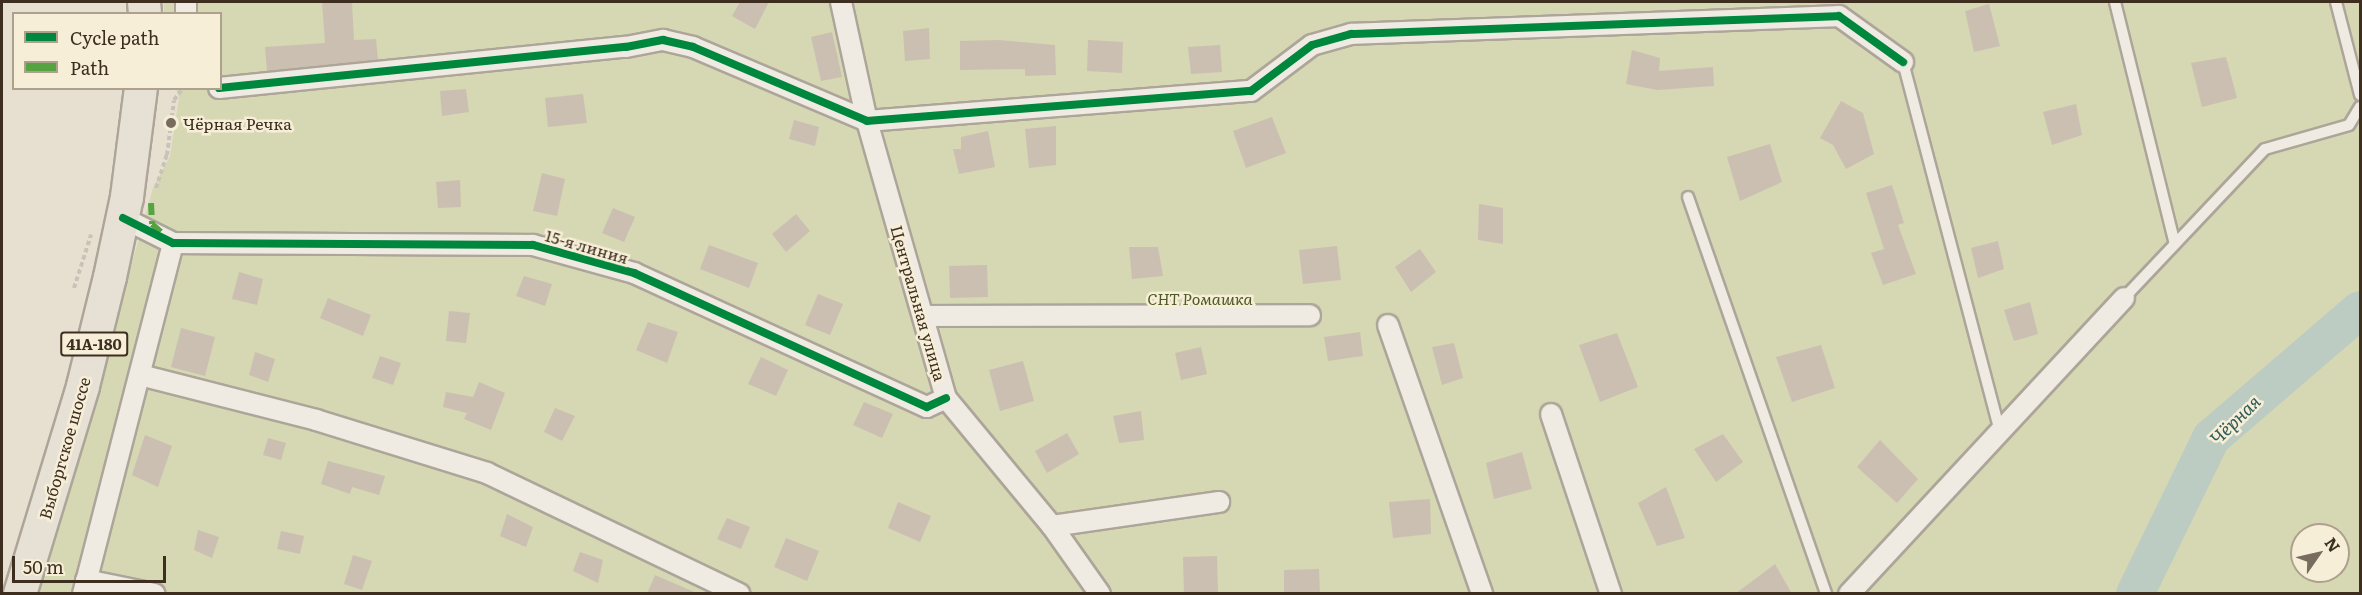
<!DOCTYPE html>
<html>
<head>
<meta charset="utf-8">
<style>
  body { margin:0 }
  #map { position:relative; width:2362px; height:595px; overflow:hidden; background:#e7e0d1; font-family:Literata,serif }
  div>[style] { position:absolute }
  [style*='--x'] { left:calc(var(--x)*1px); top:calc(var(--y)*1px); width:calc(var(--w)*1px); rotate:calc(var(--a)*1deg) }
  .green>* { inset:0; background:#d6d7b3 }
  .river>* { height:38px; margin:-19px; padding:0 19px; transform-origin:19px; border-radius:19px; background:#bcccc2 }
  .building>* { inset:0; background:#cbbfb2 }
  .path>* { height:4px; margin-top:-2px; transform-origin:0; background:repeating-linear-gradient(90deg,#c8c2b9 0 4.5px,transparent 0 7.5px) }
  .roads { filter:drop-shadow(2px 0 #ada599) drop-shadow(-2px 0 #ada599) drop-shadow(0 2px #ada599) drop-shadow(0 -2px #ada599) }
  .service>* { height:10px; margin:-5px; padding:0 5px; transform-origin:5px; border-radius:5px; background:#efebe3 }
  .minor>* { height:20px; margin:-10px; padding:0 10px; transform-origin:10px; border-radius:10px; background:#efebe3 }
  .primary>* { height:32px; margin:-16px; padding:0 16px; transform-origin:16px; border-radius:16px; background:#e6e1d4 }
  .quiet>* { height:6px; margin-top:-3px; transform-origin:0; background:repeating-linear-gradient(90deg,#54a441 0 12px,transparent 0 18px) }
  .cycleway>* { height:8px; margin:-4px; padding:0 4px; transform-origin:4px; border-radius:4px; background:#00873e }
  .dots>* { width:16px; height:16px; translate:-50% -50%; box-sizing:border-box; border:3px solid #f7eed8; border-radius:50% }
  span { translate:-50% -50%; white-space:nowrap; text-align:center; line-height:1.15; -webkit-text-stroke:5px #f7eed8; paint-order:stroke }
  .shield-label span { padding:2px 4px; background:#f7eed8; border:2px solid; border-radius:4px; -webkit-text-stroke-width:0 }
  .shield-label { font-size:15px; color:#3d2e20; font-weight:700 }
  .poi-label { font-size:16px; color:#3d2e20 }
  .left { translate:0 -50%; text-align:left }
  .street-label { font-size:16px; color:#3d2e20 }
  .park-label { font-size:16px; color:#4d5a26; font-style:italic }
  .water-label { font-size:18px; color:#2f5d5a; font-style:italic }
  .frame { position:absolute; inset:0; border:3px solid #3d2e20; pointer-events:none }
  .legend { position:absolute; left:12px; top:12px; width:210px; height:78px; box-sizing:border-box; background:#f7eed8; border:2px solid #ada18e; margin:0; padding:8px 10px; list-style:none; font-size:18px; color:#3d2e20 }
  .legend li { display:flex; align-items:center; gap:12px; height:30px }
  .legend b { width:30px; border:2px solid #ada18e }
  .north { position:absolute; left:2290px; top:523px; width:60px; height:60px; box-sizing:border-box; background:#f7eed8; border:2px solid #ada18e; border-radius:50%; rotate:56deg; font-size:16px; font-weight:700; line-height:24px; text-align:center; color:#3d2e20 }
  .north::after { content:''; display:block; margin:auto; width:21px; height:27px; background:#786c5e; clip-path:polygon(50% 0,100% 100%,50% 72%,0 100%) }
  .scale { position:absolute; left:12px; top:556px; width:154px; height:27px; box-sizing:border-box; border:3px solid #3d2e20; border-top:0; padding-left:8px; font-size:18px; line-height:21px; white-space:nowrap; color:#3d2e20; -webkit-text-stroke:4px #f7eed8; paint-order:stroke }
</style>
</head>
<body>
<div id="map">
  <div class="green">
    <i style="clip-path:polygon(evenodd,164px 2px,2360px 2px,2360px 593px,39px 594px,153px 188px,170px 156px,179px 98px,176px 89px,220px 88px,220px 14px,164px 13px,164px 2px,2302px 535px,2338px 535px,2338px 571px,2302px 571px,2302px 535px)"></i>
  </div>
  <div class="river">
    <i style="--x:2135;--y:594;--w:174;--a:-64"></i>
    <i style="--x:2211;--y:438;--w:196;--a:-40.7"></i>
  </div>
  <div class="building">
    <i style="clip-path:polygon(322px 2px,352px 2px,354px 40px,376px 39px,378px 60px,267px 71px,265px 47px,325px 43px)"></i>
    <i style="clip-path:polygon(740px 2px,769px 2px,755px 29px,732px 16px)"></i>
    <i style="clip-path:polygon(1989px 4px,2000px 46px,1974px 52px,1965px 11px)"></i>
    <i style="clip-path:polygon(929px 28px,930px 59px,905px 61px,903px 31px)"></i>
    <i style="clip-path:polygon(832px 32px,842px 77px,821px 81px,811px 37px)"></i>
    <i style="clip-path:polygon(999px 40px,1055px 45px,1056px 75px,1025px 76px,1025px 69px,960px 70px,960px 41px)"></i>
    <i style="clip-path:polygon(1088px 40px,1123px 42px,1122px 73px,1087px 71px)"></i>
    <i style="clip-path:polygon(1220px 45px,1222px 72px,1191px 74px,1188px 47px)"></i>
    <i style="clip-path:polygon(1632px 50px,1660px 58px,1659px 71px,1713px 67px,1714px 86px,1657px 90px,1626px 84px)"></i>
    <i style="clip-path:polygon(2226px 57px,2237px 98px,2202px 107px,2191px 63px)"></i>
    <i style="clip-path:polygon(466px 89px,469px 112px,442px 116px,440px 91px)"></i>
    <i style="clip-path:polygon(583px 94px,587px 123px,548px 127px,545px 98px)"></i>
    <i style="clip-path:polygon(1841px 101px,1863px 113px,1874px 154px,1846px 169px,1833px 145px,1820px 138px)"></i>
    <i style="clip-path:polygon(2076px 104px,2082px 135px,2052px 145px,2043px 112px)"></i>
    <i style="clip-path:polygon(1272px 117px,1286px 153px,1246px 168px,1233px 131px)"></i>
    <i style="clip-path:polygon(794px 120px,819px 127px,815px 146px,789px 139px)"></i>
    <i style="clip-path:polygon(1056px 126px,1056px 165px,1029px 168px,1025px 129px)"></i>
    <i style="clip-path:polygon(988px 131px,995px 167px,959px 174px,953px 149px,961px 149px,961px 137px)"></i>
    <i style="clip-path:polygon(1770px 144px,1782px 182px,1740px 201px,1727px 157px)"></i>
    <i style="clip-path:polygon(542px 173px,565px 179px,557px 216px,533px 211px)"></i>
    <i style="clip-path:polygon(460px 180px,461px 207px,438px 208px,436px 182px)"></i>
    <i style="clip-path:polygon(1892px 185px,1904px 223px,1898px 225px,1916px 274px,1883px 285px,1871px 253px,1884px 249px,1866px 193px)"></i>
    <i style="clip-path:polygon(1479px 204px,1503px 208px,1503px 244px,1478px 240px)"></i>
    <i style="clip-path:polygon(613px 208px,635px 217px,624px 242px,602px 233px)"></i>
    <i style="clip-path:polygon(796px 214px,810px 231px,786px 252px,772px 234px)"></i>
    <i style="clip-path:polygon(1998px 241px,2004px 269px,1978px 278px,1971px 248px)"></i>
    <i style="clip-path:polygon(709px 245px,758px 263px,749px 288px,700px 269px)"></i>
    <i style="clip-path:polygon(1337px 246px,1341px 280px,1303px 284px,1299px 250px)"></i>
    <i style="clip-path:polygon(1129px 247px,1158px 247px,1163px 276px,1132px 279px)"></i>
    <i style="clip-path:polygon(1420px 249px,1436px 272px,1411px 292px,1395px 267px)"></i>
    <i style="clip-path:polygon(987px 265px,988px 297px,950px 298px,949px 266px)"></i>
    <i style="clip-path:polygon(239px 272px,263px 279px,257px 305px,232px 299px)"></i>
    <i style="clip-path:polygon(524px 276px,552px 284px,545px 306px,516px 296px)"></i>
    <i style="clip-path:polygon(818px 294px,843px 304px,830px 335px,805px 325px)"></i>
    <i style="clip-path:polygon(328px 298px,371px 315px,363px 336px,320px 318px)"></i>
    <i style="clip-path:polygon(2030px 302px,2038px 334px,2014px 341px,2004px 310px)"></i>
    <i style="clip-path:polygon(449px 311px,470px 313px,466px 343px,446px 341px)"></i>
    <i style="clip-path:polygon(648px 322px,678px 332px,667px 363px,636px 350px)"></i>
    <i style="clip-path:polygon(181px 328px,215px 337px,205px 376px,171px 367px)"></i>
    <i style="clip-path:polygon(1360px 332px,1363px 356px,1328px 361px,1324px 337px)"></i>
    <i style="clip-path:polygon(1617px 333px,1638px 387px,1600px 402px,1579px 345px)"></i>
    <i style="clip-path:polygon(1454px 343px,1463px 378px,1442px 385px,1432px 347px)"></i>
    <i style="clip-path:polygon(1821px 345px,1835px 388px,1792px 402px,1776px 357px)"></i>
    <i style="clip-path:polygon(1201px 347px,1207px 374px,1181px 380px,1175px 353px)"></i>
    <i style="clip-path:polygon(255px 352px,275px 359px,268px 382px,249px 375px)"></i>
    <i style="clip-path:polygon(380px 356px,401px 363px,393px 385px,372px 378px)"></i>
    <i style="clip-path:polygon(761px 357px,788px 370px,776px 396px,748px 384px)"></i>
    <i style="clip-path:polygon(1023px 361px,1034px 401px,1000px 411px,989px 370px)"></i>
    <i style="clip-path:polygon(479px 382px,505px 393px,491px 430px,464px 419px,467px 413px,443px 407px,446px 392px,473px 397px)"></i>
    <i style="clip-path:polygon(864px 402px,893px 414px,882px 438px,853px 425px)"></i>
    <i style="clip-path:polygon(555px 408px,575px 416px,562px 441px,544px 432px)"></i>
    <i style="clip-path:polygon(1141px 411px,1144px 440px,1119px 443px,1113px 416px)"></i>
    <i style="clip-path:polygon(1067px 433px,1079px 454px,1047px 473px,1035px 451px)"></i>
    <i style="clip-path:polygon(1723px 434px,1743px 462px,1716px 482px,1694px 449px)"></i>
    <i style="clip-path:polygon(145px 435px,172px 446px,158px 487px,132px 475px)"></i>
    <i style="clip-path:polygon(268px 438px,286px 443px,281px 460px,263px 455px)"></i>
    <i style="clip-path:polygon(1880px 440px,1918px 479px,1897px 503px,1857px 467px)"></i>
    <i style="clip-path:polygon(1522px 452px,1532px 489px,1494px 499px,1486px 463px)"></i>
    <i style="clip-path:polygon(328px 461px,385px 476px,379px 495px,352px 487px,350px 494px,321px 484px)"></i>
    <i style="clip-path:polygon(1666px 487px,1685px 538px,1657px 546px,1638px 503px)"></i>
    <i style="clip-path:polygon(1430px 499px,1431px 534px,1393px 538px,1389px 502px)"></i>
    <i style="clip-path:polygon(898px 502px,931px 516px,920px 542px,888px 528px)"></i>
    <i style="clip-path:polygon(507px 514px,533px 527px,526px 547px,500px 536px)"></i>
    <i style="clip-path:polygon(727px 518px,750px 527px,741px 549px,717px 539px)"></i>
    <i style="clip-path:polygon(198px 530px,219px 537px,212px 558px,194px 550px)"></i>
    <i style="clip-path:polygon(281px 531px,304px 536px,300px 554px,277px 549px)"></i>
    <i style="clip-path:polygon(786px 538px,819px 551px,807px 581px,774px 567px)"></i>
    <i style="clip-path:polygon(580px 552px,603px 560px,598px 583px,573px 571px)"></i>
    <i style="clip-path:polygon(353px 555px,372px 561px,362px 590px,344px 584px)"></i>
    <i style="clip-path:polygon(1217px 556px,1218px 594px,1184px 594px,1183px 557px)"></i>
    <i style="clip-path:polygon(1775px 564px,1792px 594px,1735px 594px)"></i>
    <i style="clip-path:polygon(1319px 569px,1320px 594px,1284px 594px,1284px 570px)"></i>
    <i style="clip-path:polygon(655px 575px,699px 594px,647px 594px)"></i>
  </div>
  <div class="path">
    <i style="--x:156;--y:188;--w:35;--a:-72"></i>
    <i style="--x:167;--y:155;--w:55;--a:-82.7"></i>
    <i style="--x:174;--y:100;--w:15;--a:-53"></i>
    <i style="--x:74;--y:288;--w:56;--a:-72.2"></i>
  </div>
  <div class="roads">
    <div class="service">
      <i style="--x:2115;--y:2;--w:249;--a:76.1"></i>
      <i style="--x:2336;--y:2;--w:96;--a:75.5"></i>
      <i style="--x:1903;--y:62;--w:382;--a:75.3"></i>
      <i style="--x:1688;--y:197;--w:420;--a:70.8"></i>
      <i style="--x:2124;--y:298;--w:205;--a:-46.6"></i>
      <i style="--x:2265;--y:149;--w:87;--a:-15.9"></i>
      <i style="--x:2349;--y:125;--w:21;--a:-59"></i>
    </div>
    <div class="minor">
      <i style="--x:186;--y:2;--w:12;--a:90"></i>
      <i style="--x:841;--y:2;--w:122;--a:77.7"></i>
      <i style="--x:867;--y:121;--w:288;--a:74.1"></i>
      <i style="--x:946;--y:398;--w:166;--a:50.4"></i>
      <i style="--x:1052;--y:526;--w:83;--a:54.8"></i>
      <i style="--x:219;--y:88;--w:409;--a:-5.8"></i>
      <i style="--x:626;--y:47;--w:38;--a:-11"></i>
      <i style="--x:663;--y:40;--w:31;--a:13"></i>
      <i style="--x:693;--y:47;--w:189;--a:23"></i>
      <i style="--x:867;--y:121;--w:385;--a:-4.5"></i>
      <i style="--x:1251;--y:91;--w:76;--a:-37"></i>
      <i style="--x:1312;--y:45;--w:41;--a:-15.8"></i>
      <i style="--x:1351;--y:34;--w:488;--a:-2.1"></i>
      <i style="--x:1839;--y:16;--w:79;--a:35.7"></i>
      <i style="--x:123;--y:218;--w:56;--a:26.6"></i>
      <i style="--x:173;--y:243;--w:360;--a:0.3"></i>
      <i style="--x:533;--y:245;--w:105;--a:15.5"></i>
      <i style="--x:634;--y:273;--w:322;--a:24.6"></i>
      <i style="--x:927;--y:407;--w:21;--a:-25"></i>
      <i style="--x:923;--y:316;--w:387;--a:-0.1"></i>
      <i style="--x:1388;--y:325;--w:285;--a:70.7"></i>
      <i style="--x:140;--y:375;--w:182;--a:14.3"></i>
      <i style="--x:316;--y:420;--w:179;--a:17.2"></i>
      <i style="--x:487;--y:473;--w:280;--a:25.6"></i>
      <i style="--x:1551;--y:414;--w:190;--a:71.6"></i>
      <i style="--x:1052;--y:526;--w:169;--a:-8.2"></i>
      <i style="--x:86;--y:580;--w:70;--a:11.5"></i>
      <i style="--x:83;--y:594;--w:362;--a:-75.6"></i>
      <i style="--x:1849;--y:594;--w:404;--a:-47.1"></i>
    </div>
    <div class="primary">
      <i style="--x:144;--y:2;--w:12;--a:85"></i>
      <i style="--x:20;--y:594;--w:217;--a:-73.1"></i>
      <i style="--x:83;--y:386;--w:112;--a:-76.1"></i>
      <i style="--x:110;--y:277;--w:82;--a:-78"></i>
      <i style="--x:127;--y:197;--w:110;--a:-82.7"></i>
    </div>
  </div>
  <div class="quiet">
    <i style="--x:151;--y:203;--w:21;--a:87"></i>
    <i style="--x:152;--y:224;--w:12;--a:42"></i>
  </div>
  <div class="cycleway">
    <i style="--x:219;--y:88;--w:409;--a:-5.8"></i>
    <i style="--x:626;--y:47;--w:38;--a:-11"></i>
    <i style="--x:663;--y:40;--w:31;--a:13"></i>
    <i style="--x:693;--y:47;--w:189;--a:23"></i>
    <i style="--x:867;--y:121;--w:385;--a:-4.5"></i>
    <i style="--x:1251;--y:91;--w:76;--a:-37"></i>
    <i style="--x:1312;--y:45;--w:41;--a:-15.8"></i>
    <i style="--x:1351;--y:34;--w:488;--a:-2.1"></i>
    <i style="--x:1839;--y:16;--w:79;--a:35.7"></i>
    <i style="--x:123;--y:218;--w:56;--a:26.6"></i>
    <i style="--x:173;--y:243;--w:360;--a:0.3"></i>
    <i style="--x:533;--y:245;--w:105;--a:15.5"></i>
    <i style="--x:634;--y:273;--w:322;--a:24.6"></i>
    <i style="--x:927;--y:407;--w:21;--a:-25"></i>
  </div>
  <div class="dots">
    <i style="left:171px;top:123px;background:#786c5e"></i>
  </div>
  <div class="shield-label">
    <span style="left:94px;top:344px">41А-180</span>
  </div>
  <div class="poi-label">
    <span class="left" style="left:183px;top:123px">Чёрная Речка</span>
  </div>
  <div class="street-label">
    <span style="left:587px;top:246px;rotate:16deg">15-я линия</span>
    <span style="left:919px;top:303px;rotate:74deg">Центральная улица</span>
    <span style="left:64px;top:448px;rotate:-74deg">Выборгское шоссе</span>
  </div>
  <div class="park-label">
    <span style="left:1200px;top:298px">СНТ Ромашка</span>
  </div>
  <div class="water-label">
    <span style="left:2235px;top:420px;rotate:-44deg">Чёрная</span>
  </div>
  <div class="frame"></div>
  <ul class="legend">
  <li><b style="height:8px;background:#00873e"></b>Cycle path</li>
  <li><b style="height:8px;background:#54a441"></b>Path</li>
  </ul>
  <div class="north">N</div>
  <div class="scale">50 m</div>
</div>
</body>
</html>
